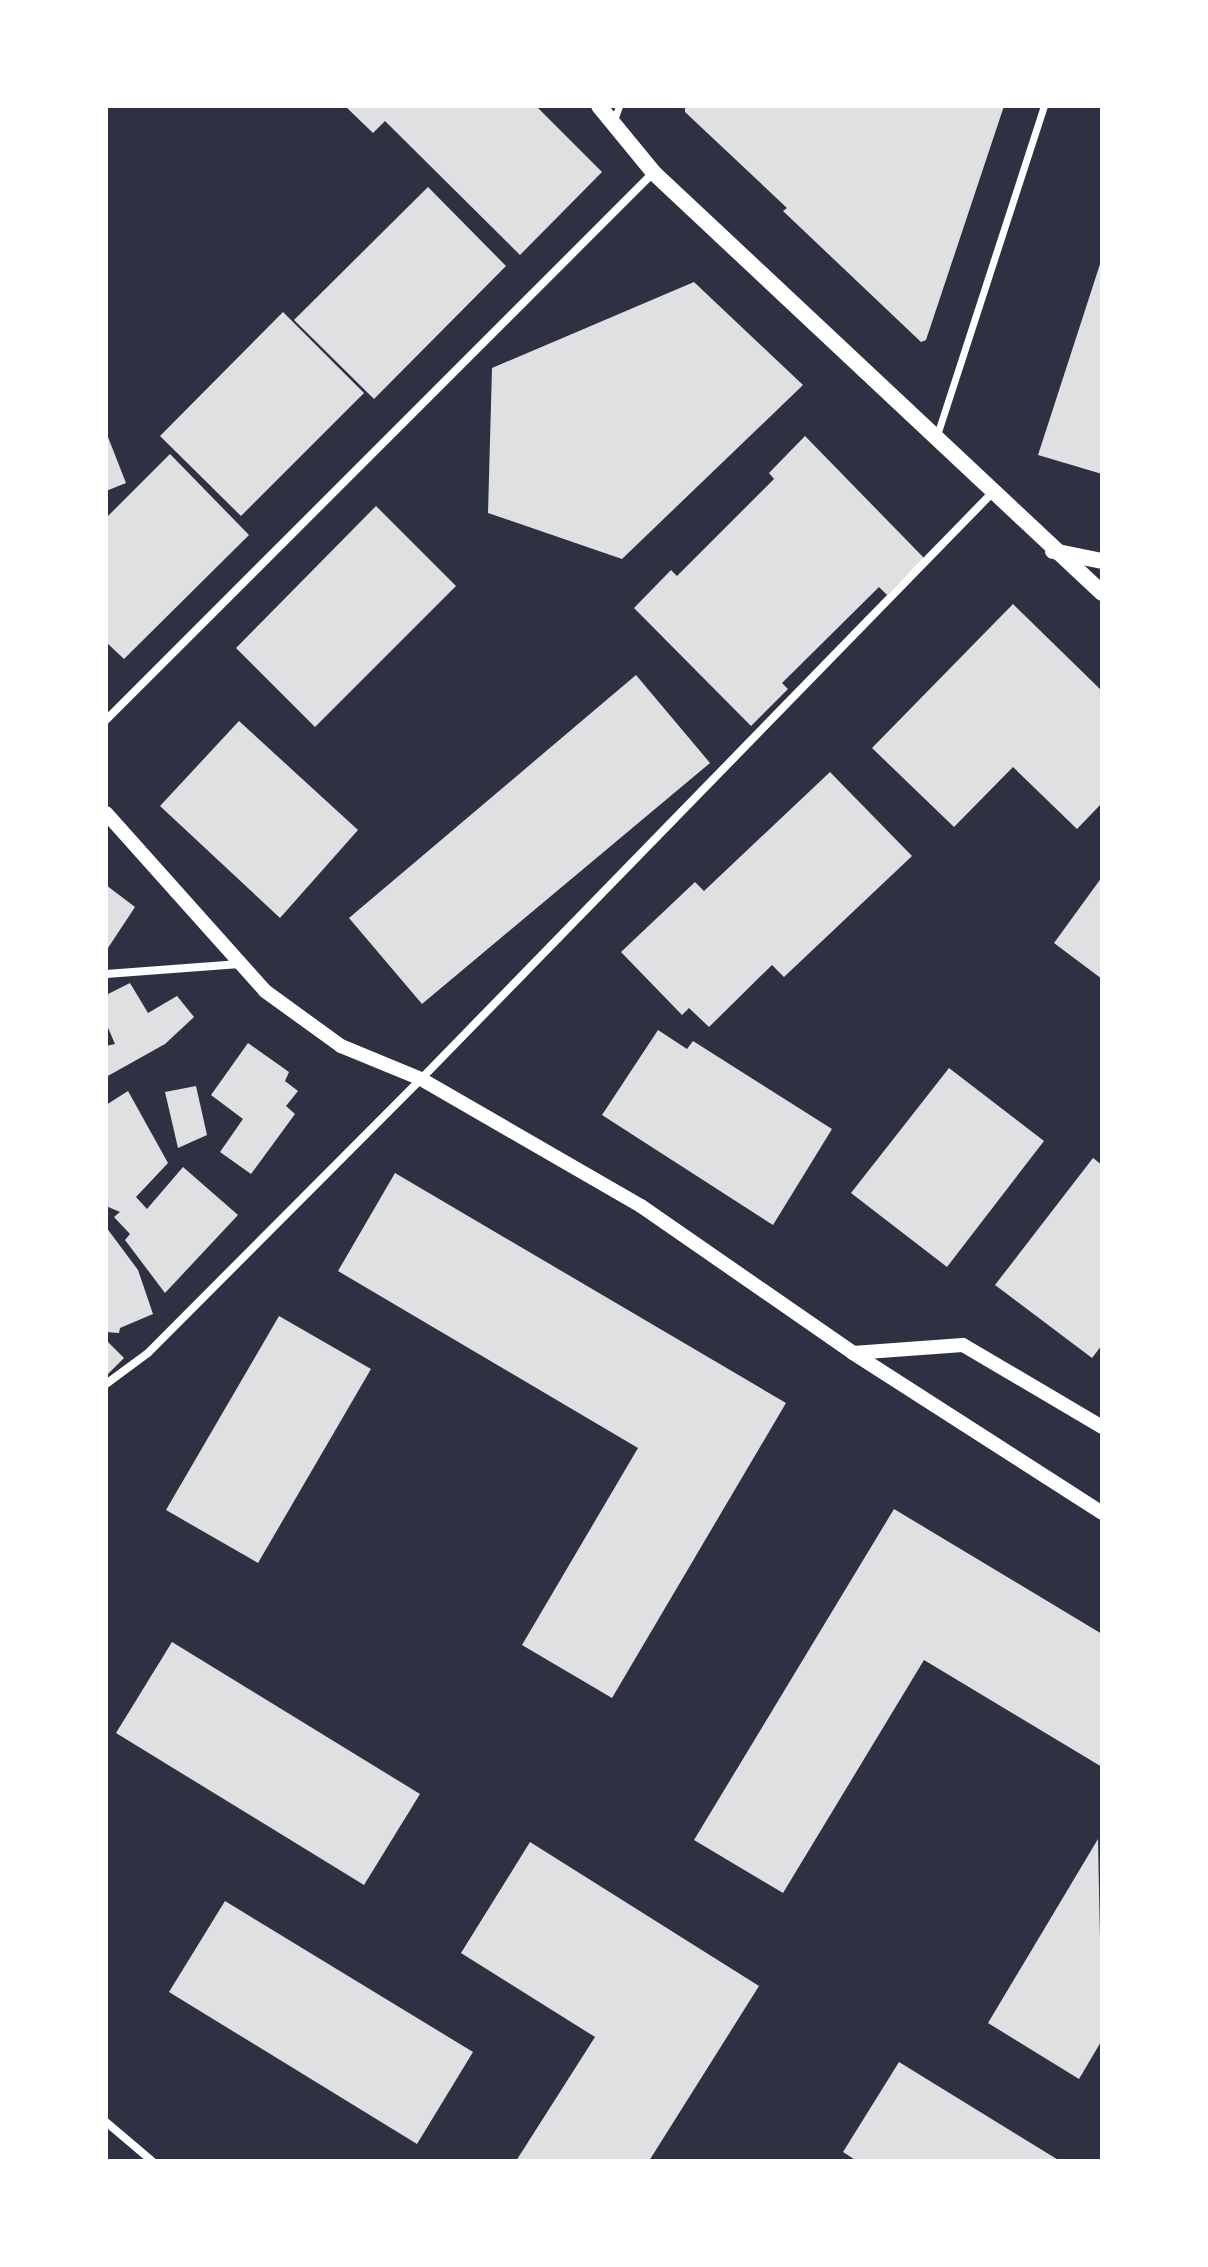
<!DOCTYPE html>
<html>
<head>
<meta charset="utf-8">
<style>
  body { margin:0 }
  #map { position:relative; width:1208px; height:2267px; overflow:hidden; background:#2d3142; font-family:"Nunito Sans",sans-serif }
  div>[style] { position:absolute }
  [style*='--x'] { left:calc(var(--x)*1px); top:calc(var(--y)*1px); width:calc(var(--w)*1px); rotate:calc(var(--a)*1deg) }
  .building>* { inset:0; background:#e0e0e3 }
  .pedestrian>* { height:7px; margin:-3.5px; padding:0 3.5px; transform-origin:3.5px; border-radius:3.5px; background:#fff }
  .minor>* { height:8px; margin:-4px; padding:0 4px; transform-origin:4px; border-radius:4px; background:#fff }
  .tertiary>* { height:14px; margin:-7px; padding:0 7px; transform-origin:7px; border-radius:7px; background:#fff }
  .secondary>* { height:16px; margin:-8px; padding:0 8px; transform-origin:8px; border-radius:8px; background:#fff }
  span { translate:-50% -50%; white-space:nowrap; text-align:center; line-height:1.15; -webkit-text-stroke:8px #fff; paint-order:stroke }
  .frame { position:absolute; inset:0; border:108px solid #fff; pointer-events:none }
</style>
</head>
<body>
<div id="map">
  <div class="building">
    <i style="clip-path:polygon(345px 106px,536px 106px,602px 172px,520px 255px,385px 121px,373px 133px)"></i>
    <i style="clip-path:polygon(685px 106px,1004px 106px,926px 340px,921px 342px,783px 211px,787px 208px,685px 112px)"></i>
    <i style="clip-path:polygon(428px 187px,506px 266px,374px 399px,294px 320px)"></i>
    <i style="clip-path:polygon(1102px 258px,1102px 474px,1038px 455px)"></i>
    <i style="clip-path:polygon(694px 282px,803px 385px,622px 559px,488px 513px,492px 368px)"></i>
    <i style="clip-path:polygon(283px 312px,364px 393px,241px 516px,160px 436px)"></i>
    <i style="clip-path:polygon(106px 432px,126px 483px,106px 491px)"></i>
    <i style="clip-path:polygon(805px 436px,924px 558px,887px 595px,879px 587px,782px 683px,788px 689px,751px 726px,634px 608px,671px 570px,677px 576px,774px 479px,769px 473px)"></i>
    <i style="clip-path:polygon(170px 454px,249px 535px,124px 659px,106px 642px,106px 518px)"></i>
    <i style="clip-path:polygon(376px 506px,456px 586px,315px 727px,236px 648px)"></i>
    <i style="clip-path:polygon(1013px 604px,1102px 691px,1102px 803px,1077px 829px,1013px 767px,954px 827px,872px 748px)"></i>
    <i style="clip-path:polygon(636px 675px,710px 763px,422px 1004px,349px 918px)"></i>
    <i style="clip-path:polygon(239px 721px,358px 830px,280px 918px,160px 806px)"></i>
    <i style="clip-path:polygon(830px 772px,912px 856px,784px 977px,772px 965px,709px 1027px,689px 1008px,682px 1015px,621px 952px,695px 882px,704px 891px)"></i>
    <i style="clip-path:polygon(1102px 877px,1102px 979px,1054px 943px)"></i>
    <i style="clip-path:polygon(106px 885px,135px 907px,106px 951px)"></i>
    <i style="clip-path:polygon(130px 983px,148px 1013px,177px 996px,194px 1017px,165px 1044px,106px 1077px,106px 1046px,115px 1044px,106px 1023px,106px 995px)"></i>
    <i style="clip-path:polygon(658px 1030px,687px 1049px,693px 1041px,832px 1129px,773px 1225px,602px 1115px)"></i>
    <i style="clip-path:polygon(248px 1043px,289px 1072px,285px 1081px,298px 1091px,286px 1106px,295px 1114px,251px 1174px,220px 1152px,243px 1119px,211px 1095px)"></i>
    <i style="clip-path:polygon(949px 1068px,1044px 1141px,947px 1267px,851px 1193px)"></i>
    <i style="clip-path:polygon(196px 1086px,207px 1135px,178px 1148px,165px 1092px)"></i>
    <i style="clip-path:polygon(128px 1091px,168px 1163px,136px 1197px,147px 1209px,183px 1167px,238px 1215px,165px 1293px,125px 1240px,130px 1234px,114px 1217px,120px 1212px,106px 1206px,106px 1105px)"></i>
    <i style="clip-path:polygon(1093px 1158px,1102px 1165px,1102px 1345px,1092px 1358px,995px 1285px)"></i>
    <i style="clip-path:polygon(395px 1173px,786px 1403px,612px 1698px,522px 1645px,638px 1448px,338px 1271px)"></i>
    <i style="clip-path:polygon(106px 1227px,138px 1270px,153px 1314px,120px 1328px,119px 1333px,106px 1332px)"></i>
    <i style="clip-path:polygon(279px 1316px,371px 1369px,258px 1563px,166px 1510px)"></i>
    <i style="clip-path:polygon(106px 1340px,124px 1358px,106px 1376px)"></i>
    <i style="clip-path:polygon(894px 1509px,1102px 1634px,1102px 1767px,924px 1660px,783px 1893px,694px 1840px)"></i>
    <i style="clip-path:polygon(172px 1642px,420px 1794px,364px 1885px,116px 1733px)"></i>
    <i style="clip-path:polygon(1098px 1839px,1102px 2040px,1079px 2079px,988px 2023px)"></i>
    <i style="clip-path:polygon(530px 1842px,759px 1986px,649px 2161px,516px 2161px,595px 2037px,461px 1953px)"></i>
    <i style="clip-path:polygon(225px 1901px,473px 2052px,417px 2144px,169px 1992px)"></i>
    <i style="clip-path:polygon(899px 2062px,1060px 2161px,857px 2161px,843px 2152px)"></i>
  </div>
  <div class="pedestrian">
    <i style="--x:614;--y:120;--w:15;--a:-70"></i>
    <i style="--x:937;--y:435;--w:346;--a:-72"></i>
  </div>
  <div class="minor">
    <i style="--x:106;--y:720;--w:774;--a:-45"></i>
    <i style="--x:106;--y:974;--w:134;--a:-4.3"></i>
    <i style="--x:106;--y:1384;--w:52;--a:-36.4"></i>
    <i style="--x:148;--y:1353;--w:387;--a:-45.1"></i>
    <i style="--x:421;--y:1079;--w:820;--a:-45.74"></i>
    <i style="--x:106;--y:2122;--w:60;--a:40.3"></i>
  </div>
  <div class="tertiary">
    <i style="--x:106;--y:813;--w:239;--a:48.2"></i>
    <i style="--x:265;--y:991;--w:94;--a:35.9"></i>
    <i style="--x:341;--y:1046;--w:87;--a:22.4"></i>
    <i style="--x:421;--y:1079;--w:254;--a:30"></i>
    <i style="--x:641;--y:1206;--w:258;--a:34.7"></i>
    <i style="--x:853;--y:1353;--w:296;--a:32.7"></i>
    <i style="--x:853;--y:1353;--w:110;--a:-4.2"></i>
    <i style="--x:963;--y:1345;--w:161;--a:30.5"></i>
  </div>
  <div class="secondary">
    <i style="--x:599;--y:106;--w:87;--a:50.6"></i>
    <i style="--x:654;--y:173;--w:614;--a:43.15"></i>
    <i style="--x:1053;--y:551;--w:50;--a:11.5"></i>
  </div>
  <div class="frame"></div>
</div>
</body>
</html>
